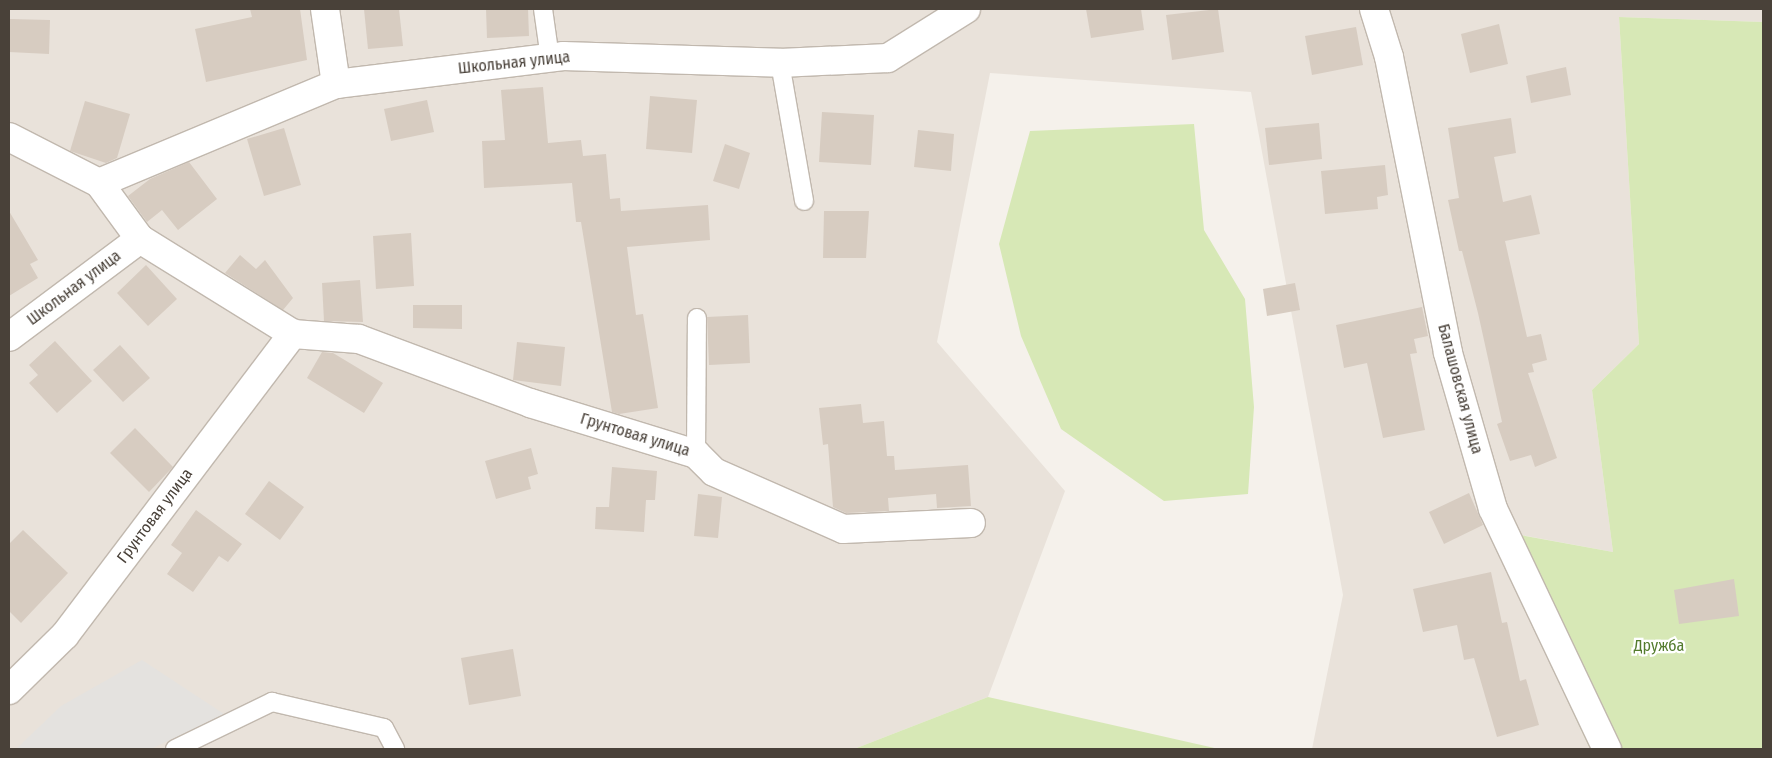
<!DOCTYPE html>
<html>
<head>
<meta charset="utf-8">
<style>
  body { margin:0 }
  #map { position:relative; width:1772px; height:758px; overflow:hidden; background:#f5f1eb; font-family:"Fira Sans Condensed",sans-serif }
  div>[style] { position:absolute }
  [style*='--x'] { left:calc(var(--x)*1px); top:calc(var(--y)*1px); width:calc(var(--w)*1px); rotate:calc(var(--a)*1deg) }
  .residential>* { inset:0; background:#e9e2da }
  .green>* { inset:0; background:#d7e8b6 }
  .parking>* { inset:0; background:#e4e2df }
  .building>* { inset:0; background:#d7ccc1 }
  .roads { filter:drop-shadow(1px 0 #c1b8ae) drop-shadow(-1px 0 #c1b8ae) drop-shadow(0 1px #c1b8ae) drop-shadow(0 -1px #c1b8ae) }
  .service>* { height:18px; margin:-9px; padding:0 9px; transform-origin:9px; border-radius:9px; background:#fff }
  .minor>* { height:28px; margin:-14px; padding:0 14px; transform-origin:14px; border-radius:14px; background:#fff }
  span { translate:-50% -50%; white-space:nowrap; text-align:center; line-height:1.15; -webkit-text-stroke:4.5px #fff; paint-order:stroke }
  .street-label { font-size:16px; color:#494139 }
  .park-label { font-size:16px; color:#537b2d }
  .frame { position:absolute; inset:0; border:10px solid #494139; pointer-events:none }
</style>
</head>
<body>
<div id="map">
  <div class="residential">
    <i style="clip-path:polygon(9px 9px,1763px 9px,1763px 22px,1619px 17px,1639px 344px,1592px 390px,1613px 552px,1488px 529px,1590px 749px,1312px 749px,1343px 595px,1251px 92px,990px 73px,937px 342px,1065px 491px,988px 697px,854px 749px,9px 749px)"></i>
  </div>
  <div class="green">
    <i style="clip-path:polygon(1619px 17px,1763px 22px,1763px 749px,1590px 749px,1487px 529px,1613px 552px,1592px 390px,1639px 344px)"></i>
    <i style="clip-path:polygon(1194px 124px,1204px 230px,1245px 299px,1254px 407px,1248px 494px,1164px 501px,1061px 429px,1021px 336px,999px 244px,1030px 131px)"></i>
    <i style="clip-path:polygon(988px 697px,1219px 749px,854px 749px)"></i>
  </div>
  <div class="parking">
    <i style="clip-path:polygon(142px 660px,224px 714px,151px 749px,16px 749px,61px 706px)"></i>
  </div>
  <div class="building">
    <i style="clip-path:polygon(250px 9px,300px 9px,307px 60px,206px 82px,195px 29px,252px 17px)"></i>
    <i style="clip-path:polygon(364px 9px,399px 9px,403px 46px,368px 49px)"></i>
    <i style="clip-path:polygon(486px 9px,528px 9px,529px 36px,487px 38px)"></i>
    <i style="clip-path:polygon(1086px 9px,1141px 9px,1144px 30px,1091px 38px)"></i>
    <i style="clip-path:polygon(1218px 9px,1224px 52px,1172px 60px,1166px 15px)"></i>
    <i style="clip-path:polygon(9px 19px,50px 20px,49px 54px,9px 52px)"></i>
    <i style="clip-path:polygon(1499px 24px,1508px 64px,1470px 73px,1461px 34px)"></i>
    <i style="clip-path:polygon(1356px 27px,1363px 65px,1312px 75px,1305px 36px)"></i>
    <i style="clip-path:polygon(1566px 67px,1571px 95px,1531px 103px,1526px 76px)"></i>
    <i style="clip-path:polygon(543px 87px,548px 143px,581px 140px,583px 156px,606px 154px,610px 199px,620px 198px,621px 211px,708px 205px,710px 240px,627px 247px,636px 315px,643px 314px,658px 408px,619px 414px,612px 412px,581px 222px,576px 222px,572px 183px,484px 188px,482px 141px,505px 140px,501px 90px)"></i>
    <i style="clip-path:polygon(650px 96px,697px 100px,692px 153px,646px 149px)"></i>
    <i style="clip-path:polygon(427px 100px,434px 132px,391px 141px,384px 109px)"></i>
    <i style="clip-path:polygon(85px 101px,130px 114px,117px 158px,106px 163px,70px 151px)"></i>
    <i style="clip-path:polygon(822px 112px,874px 115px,871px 165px,819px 162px)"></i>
    <i style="clip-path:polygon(1511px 118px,1516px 153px,1494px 157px,1503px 202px,1531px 195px,1540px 234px,1505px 241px,1527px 337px,1541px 334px,1547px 360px,1532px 364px,1534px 372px,1528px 373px,1557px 458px,1535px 467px,1531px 455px,1510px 461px,1497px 424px,1502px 422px,1478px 313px,1462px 251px,1459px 251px,1448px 200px,1459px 198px,1448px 128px)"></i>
    <i style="clip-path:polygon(1319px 123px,1322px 159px,1269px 165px,1265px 128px)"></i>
    <i style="clip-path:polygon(284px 128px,301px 185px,264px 196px,247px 139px)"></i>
    <i style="clip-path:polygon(918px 130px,954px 134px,951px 171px,914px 167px)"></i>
    <i style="clip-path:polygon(725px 144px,750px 153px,739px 189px,713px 181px)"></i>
    <i style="clip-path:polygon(189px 162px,217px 199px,178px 230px,162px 210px,147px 222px,128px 196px,150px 179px)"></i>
    <i style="clip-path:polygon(1385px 165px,1388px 195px,1377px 197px,1378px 209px,1325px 214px,1321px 171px)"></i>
    <i style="clip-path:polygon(9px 211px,38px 260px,30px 264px,38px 278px,9px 296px)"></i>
    <i style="clip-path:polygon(824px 211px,869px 211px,866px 258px,823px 258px)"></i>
    <i style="clip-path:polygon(411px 233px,414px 286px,376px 289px,373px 236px)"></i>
    <i style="clip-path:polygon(240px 255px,256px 269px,265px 260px,293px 298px,283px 310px,225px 273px)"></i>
    <i style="clip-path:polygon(146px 265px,177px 299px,148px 326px,117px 293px)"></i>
    <i style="clip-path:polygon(360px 280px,363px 322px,324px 321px,322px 283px)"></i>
    <i style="clip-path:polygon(1295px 283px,1300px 310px,1267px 316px,1263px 289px)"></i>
    <i style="clip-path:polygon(413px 305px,462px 305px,462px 329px,413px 328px)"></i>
    <i style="clip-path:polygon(1422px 307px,1428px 336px,1414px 339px,1417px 353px,1410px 354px,1425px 430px,1383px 438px,1367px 363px,1344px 368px,1336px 325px)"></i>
    <i style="clip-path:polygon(748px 315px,750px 363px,709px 365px,707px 317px)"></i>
    <i style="clip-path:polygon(55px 341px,92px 381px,57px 413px,29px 383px,38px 375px,29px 365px)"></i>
    <i style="clip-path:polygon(517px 342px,565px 347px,561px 386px,513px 380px)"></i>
    <i style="clip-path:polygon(120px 345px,150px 378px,123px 402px,93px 370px)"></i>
    <i style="clip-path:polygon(322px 352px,333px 353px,383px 383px,364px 413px,307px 378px)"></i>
    <i style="clip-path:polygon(861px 404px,863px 423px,884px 421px,887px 456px,894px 456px,895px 470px,968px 465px,971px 506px,937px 508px,936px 494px,888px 498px,889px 511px,846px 513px,833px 507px,828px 444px,823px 445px,819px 408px)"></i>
    <i style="clip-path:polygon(135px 428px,173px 467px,149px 492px,110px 453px)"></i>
    <i style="clip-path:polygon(531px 448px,538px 474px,528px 477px,531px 489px,496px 499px,485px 461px)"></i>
    <i style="clip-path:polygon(612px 467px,657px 471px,655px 500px,646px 500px,644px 532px,595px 529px,596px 507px,609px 507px)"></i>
    <i style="clip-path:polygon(269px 481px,304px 507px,280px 540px,245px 514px)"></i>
    <i style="clip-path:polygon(1469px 493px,1483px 525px,1444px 544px,1429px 512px)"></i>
    <i style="clip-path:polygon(698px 494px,722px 497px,718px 538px,694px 536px)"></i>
    <i style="clip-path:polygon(196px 510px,242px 544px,228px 562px,219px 556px,193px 592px,167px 574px,182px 553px,171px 545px)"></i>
    <i style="clip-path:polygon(23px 530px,68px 573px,21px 623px,9px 611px,9px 544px)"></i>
    <i style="clip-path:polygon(1491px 572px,1502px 623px,1507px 622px,1520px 681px,1526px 679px,1539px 725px,1497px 737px,1474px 658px,1464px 660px,1457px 625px,1423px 632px,1413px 589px)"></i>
    <i style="clip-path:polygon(1734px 579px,1739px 616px,1679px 624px,1674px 590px)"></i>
    <i style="clip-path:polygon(513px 649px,521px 696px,469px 705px,461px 658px)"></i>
  </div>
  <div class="roads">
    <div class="service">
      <i style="--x:543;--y:9;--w:49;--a:81.9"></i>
      <i style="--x:780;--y:63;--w:140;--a:80.1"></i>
      <i style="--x:696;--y:454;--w:136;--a:-89.6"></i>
      <i style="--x:175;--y:749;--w:108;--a:-25.9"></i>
      <i style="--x:272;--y:702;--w:115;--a:13.1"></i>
      <i style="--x:384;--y:728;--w:24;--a:62"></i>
    </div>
    <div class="minor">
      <i style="--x:325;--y:9;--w:76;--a:81.7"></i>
      <i style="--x:1374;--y:9;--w:50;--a:72.6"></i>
      <i style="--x:1389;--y:57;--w:302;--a:78.7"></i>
      <i style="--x:1448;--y:353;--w:162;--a:73.9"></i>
      <i style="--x:1493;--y:509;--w:266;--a:64.6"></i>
      <i style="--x:9;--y:137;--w:101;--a:27.1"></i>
      <i style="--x:99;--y:183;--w:69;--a:53.8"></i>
      <i style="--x:140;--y:239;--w:180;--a:31.8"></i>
      <i style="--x:293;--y:334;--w:66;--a:4.3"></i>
      <i style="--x:359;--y:339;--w:183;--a:20.5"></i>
      <i style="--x:530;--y:403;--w:174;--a:17.1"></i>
      <i style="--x:696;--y:454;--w:25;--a:45"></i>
      <i style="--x:714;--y:472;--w:141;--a:23.8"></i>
      <i style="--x:843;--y:529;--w:128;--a:-2.7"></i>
      <i style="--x:99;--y:183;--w:257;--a:-22.7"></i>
      <i style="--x:336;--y:84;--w:229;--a:-7"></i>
      <i style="--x:563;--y:56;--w:217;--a:1.8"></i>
      <i style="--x:780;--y:63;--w:108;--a:-2.7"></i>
      <i style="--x:888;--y:58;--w:92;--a:-32.1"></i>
      <i style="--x:9;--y:337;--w:164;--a:-36.8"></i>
      <i style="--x:9;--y:690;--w:78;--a:-44.5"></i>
      <i style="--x:65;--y:635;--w:378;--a:-52.9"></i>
    </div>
  </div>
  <div class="street-label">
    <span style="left:514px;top:63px;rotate:-6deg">Школьная улица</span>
    <span style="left:74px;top:288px;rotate:-37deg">Школьная улица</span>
    <span style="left:1460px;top:389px;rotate:75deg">Балашовская улица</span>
    <span style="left:635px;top:435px;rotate:17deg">Грунтовая улица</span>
    <span style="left:155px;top:516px;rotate:-53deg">Грунтовая улица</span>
  </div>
  <div class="park-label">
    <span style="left:1659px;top:646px">Дружба</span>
  </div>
  <div class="frame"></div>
</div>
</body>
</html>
